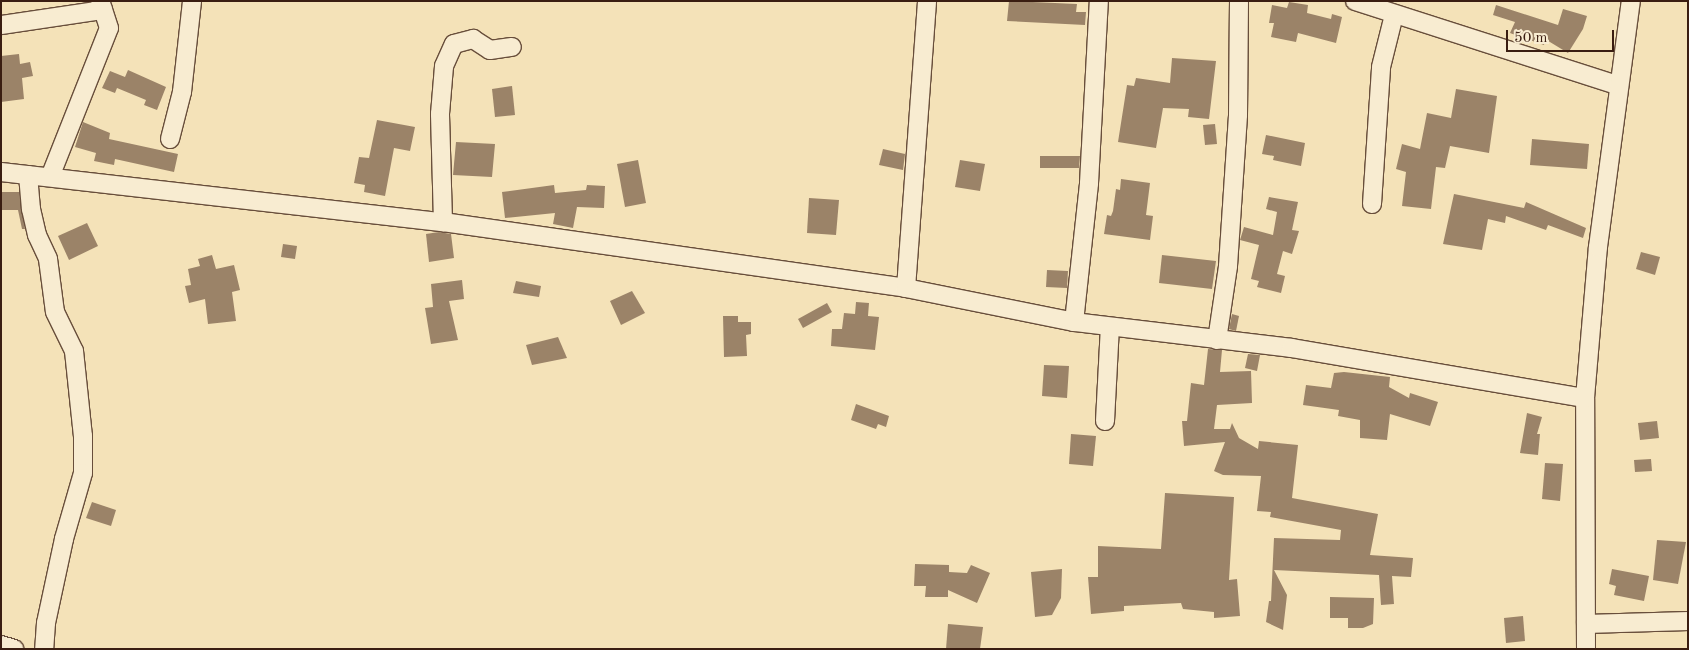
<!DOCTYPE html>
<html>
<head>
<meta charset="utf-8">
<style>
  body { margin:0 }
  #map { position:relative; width:1689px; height:650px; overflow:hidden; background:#f4e2b8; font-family:"Old Standard TT",serif }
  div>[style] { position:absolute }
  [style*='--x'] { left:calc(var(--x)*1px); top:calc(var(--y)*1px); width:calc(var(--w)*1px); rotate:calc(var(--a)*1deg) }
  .building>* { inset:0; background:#9b8368 }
  .roads { filter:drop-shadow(1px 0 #684e3b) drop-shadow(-1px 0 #684e3b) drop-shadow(0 1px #684e3b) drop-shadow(0 -1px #684e3b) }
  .street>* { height:18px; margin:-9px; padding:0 9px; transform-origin:9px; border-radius:9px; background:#f8ecd1 }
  span { translate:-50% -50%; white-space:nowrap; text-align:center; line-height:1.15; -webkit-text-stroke:4px #f8ecd1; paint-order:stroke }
  .frame { position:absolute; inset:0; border:2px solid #3a1d11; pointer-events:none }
  .scale { position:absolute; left:1506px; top:30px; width:108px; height:22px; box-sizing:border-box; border:2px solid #3a1d11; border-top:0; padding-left:6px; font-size:15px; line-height:18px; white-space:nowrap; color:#3a1d11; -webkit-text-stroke:4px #f8ecd1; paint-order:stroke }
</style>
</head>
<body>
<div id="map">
  <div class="building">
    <i style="clip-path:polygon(1009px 1px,1077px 4px,1076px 12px,1086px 12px,1085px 25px,1007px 21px)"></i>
    <i style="clip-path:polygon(1289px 2px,1308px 5px,1307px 13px,1331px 19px,1332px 14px,1342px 17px,1336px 43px,1298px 33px,1296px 42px,1271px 37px,1274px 23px,1269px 23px,1272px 5px,1287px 8px)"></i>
    <i style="clip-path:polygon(1496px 5px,1558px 25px,1563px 9px,1587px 16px,1583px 29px,1568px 53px,1545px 39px,1544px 45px,1510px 33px,1515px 22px,1493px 15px)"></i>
    <i style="clip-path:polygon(19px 54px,20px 64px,30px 62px,33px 76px,22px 78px,24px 99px,1px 102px,1px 56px)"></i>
    <i style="clip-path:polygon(1172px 58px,1216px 61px,1209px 119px,1188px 117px,1189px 109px,1163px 108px,1156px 148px,1118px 142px,1127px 85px,1134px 86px,1136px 78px,1170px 83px)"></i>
    <i style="clip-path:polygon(128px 70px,166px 87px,157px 110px,144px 105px,146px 100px,117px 88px,115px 93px,102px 88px,110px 71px,125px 77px)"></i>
    <i style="clip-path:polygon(512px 86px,515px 115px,495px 117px,492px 89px)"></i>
    <i style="clip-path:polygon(1456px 89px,1497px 96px,1489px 153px,1450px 146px,1445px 168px,1436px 167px,1431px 209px,1402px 206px,1406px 172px,1396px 169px,1402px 144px,1420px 149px,1427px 113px,1451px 118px)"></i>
    <i style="clip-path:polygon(377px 120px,415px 127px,410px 151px,394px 148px,385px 196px,364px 192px,365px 185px,354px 183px,359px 157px,369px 158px)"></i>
    <i style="clip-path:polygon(83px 122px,110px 133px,109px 139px,178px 154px,174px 172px,115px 159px,114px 165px,94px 161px,96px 153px,75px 147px)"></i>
    <i style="clip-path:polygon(1215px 124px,1217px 144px,1205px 145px,1203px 125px)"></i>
    <i style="clip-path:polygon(1266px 135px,1305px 143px,1301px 166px,1273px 160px,1274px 156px,1262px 154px)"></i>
    <i style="clip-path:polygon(1532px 139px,1589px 144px,1587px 169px,1530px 165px)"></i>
    <i style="clip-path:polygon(456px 142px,495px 144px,492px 177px,453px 175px)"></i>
    <i style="clip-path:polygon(883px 149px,905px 154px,903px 170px,879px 165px)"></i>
    <i style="clip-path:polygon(1040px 156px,1080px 156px,1079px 168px,1040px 168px)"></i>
    <i style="clip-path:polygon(638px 160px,646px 203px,625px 207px,617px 164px)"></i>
    <i style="clip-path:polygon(960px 160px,985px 164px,980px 191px,955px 187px)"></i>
    <i style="clip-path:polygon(1121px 179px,1150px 183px,1146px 215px,1153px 216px,1150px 240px,1104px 234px,1107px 215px,1111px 216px,1113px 211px,1116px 189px,1120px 190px)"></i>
    <i style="clip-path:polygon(554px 185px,555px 193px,586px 190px,587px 185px,605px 186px,604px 208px,577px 207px,573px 228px,553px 224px,555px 213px,505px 218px,502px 192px)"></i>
    <i style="clip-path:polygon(1px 192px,19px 192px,25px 229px,22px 229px,18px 210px,1px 210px)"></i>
    <i style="clip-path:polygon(1454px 194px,1524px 208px,1526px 202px,1586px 228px,1583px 238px,1548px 225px,1546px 230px,1506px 216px,1505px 223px,1488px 219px,1482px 250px,1443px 244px)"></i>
    <i style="clip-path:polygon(1269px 197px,1298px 202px,1292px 230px,1299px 231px,1292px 254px,1283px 251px,1277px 274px,1285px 276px,1281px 293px,1257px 287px,1259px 281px,1251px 279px,1259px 245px,1240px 240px,1244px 227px,1273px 235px,1277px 212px,1266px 209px)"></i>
    <i style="clip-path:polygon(809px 198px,839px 200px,836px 235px,807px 233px)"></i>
    <i style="clip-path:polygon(87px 223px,98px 246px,69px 260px,58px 236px)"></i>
    <i style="clip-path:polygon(439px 232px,451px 234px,454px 258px,429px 262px,426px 234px)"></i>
    <i style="clip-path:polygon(283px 244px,297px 246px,295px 259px,281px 257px)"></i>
    <i style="clip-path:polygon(1641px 252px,1660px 257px,1655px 275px,1636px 269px)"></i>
    <i style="clip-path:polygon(212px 255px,216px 269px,234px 265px,240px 290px,232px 292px,236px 321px,208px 324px,205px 299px,189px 303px,185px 286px,191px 285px,188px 269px,200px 266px,198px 259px)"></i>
    <i style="clip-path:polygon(1162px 255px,1216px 261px,1212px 289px,1159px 283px)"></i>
    <i style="clip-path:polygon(1047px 270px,1068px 271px,1067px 288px,1046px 287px)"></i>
    <i style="clip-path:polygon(462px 280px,464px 299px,449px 301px,458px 340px,431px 344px,425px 308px,433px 307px,431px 284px)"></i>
    <i style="clip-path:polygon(516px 281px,541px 286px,539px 297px,513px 293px)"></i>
    <i style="clip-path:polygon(632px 291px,645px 313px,621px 325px,610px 301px)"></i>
    <i style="clip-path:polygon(856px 302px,869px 303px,868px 316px,879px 317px,875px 350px,831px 346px,832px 329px,842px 329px,844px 313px,855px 314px)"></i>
    <i style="clip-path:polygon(827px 303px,832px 312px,803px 328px,798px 319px)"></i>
    <i style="clip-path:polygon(1232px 314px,1239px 316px,1236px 331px,1229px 329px)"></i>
    <i style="clip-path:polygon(723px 316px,738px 316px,738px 322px,751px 322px,751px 334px,746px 335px,747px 356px,724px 357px)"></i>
    <i style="clip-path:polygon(558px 337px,567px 358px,532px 365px,526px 345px)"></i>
    <i style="clip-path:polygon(1208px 349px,1222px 350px,1220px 372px,1251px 371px,1252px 403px,1217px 405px,1214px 429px,1230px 429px,1232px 423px,1239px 438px,1258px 449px,1259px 441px,1298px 445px,1292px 498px,1378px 514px,1370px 555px,1413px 558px,1411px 577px,1392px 576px,1394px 604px,1381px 605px,1379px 575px,1274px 570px,1287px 595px,1283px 630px,1266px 622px,1269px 601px,1271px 601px,1274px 538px,1340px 540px,1341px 530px,1270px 517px,1271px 512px,1257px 511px,1261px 476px,1223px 475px,1214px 471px,1225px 442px,1184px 446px,1182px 421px,1187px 421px,1191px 383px,1204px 385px)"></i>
    <i style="clip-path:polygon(1248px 354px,1260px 355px,1257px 371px,1245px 368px)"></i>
    <i style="clip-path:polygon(1044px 365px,1069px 366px,1067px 398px,1042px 396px)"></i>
    <i style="clip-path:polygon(1344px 372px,1390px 377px,1389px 387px,1409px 398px,1410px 393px,1438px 402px,1430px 426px,1390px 414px,1387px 440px,1360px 438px,1360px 420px,1338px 416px,1339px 410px,1303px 405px,1306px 385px,1331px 388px,1334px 373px)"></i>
    <i style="clip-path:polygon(856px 404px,889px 416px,886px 427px,878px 424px,876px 429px,851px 420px)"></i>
    <i style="clip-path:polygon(1527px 413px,1542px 417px,1537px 434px,1540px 434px,1538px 455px,1520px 453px)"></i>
    <i style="clip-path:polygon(1657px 421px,1659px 438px,1640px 440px,1638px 423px)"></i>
    <i style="clip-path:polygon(1071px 434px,1096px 436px,1093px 466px,1069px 464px)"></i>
    <i style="clip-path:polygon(1651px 459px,1652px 471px,1635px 472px,1634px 460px)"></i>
    <i style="clip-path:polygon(1545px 463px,1563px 464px,1560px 501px,1542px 499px)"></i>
    <i style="clip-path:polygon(1165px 493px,1234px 497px,1229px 580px,1237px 579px,1240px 616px,1214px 618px,1214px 612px,1183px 609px,1181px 603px,1124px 606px,1124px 611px,1091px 614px,1088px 577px,1098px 577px,1098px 546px,1161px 549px)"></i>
    <i style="clip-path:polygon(92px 502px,116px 510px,111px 526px,86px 518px)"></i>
    <i style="clip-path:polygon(1657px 540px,1686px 542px,1678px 584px,1653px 580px)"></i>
    <i style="clip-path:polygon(915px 564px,949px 565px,949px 572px,967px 573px,971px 565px,990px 573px,977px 603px,948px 590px,948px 597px,925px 597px,926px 586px,914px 586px)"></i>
    <i style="clip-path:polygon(1062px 569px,1061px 598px,1052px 615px,1035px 617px,1031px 572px)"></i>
    <i style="clip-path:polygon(1612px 569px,1649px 576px,1644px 601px,1614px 595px,1616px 586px,1609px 584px)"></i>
    <i style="clip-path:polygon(1330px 597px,1374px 598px,1373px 624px,1363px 628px,1348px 628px,1348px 618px,1330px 618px)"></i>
    <i style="clip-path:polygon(1523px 616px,1525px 641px,1506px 643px,1504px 618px)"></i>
    <i style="clip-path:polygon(948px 624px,983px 627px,980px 649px,946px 649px)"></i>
  </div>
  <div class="roads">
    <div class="street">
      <i style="--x:1355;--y:1;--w:277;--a:17.8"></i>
      <i style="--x:1;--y:25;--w:103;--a:-8.4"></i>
      <i style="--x:170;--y:139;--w:49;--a:-75.7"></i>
      <i style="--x:182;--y:92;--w:92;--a:-83.7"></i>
      <i style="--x:1;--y:172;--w:445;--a:6.5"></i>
      <i style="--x:443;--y:222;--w:468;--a:8.1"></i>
      <i style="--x:906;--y:288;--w:171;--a:11.4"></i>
      <i style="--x:1074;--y:322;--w:219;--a:6.8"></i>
      <i style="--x:1291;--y:348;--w:298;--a:9.7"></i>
      <i style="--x:28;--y:175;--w:34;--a:85"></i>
      <i style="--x:31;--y:209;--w:27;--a:77"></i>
      <i style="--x:37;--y:235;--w:26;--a:65"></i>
      <i style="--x:48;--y:259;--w:53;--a:82.5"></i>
      <i style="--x:55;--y:312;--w:43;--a:64"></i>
      <i style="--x:74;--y:351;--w:85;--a:84"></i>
      <i style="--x:83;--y:436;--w:37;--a:90"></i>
      <i style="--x:83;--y:473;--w:69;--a:106.1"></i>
      <i style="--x:64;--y:539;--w:86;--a:102.1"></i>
      <i style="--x:46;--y:623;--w:26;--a:94"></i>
      <i style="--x:50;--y:177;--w:160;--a:-68.4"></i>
      <i style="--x:109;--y:28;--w:28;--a:-108"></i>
      <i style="--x:1372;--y:204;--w:137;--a:-86.2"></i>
      <i style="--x:1381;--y:67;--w:54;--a:-76"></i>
      <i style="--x:443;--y:222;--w:108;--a:-91.6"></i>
      <i style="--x:440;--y:114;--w:48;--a:-85.2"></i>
      <i style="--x:444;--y:66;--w:24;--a:-66"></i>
      <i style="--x:454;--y:44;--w:20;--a:-15"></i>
      <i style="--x:473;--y:39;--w:20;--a:33"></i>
      <i style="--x:490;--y:50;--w:22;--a:-8"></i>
      <i style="--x:906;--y:288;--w:288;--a:-85.8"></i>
      <i style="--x:1074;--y:322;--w:140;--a:-83.8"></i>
      <i style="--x:1089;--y:183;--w:182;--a:-86.9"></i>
      <i style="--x:1217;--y:340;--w:75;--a:-81.5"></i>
      <i style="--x:1228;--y:266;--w:151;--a:-86.2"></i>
      <i style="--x:1238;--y:115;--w:114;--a:-89.5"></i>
      <i style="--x:1105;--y:421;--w:94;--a:-87"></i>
      <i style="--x:1586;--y:624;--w:102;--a:-1.7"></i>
      <i style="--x:1;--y:645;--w:14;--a:17"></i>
      <i style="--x:1586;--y:649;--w:251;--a:-90.2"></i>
      <i style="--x:1585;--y:398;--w:152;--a:-85.1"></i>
      <i style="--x:1598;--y:247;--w:248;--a:-82.4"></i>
    </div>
  </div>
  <div class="frame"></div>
  <div class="scale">50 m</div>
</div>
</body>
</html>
